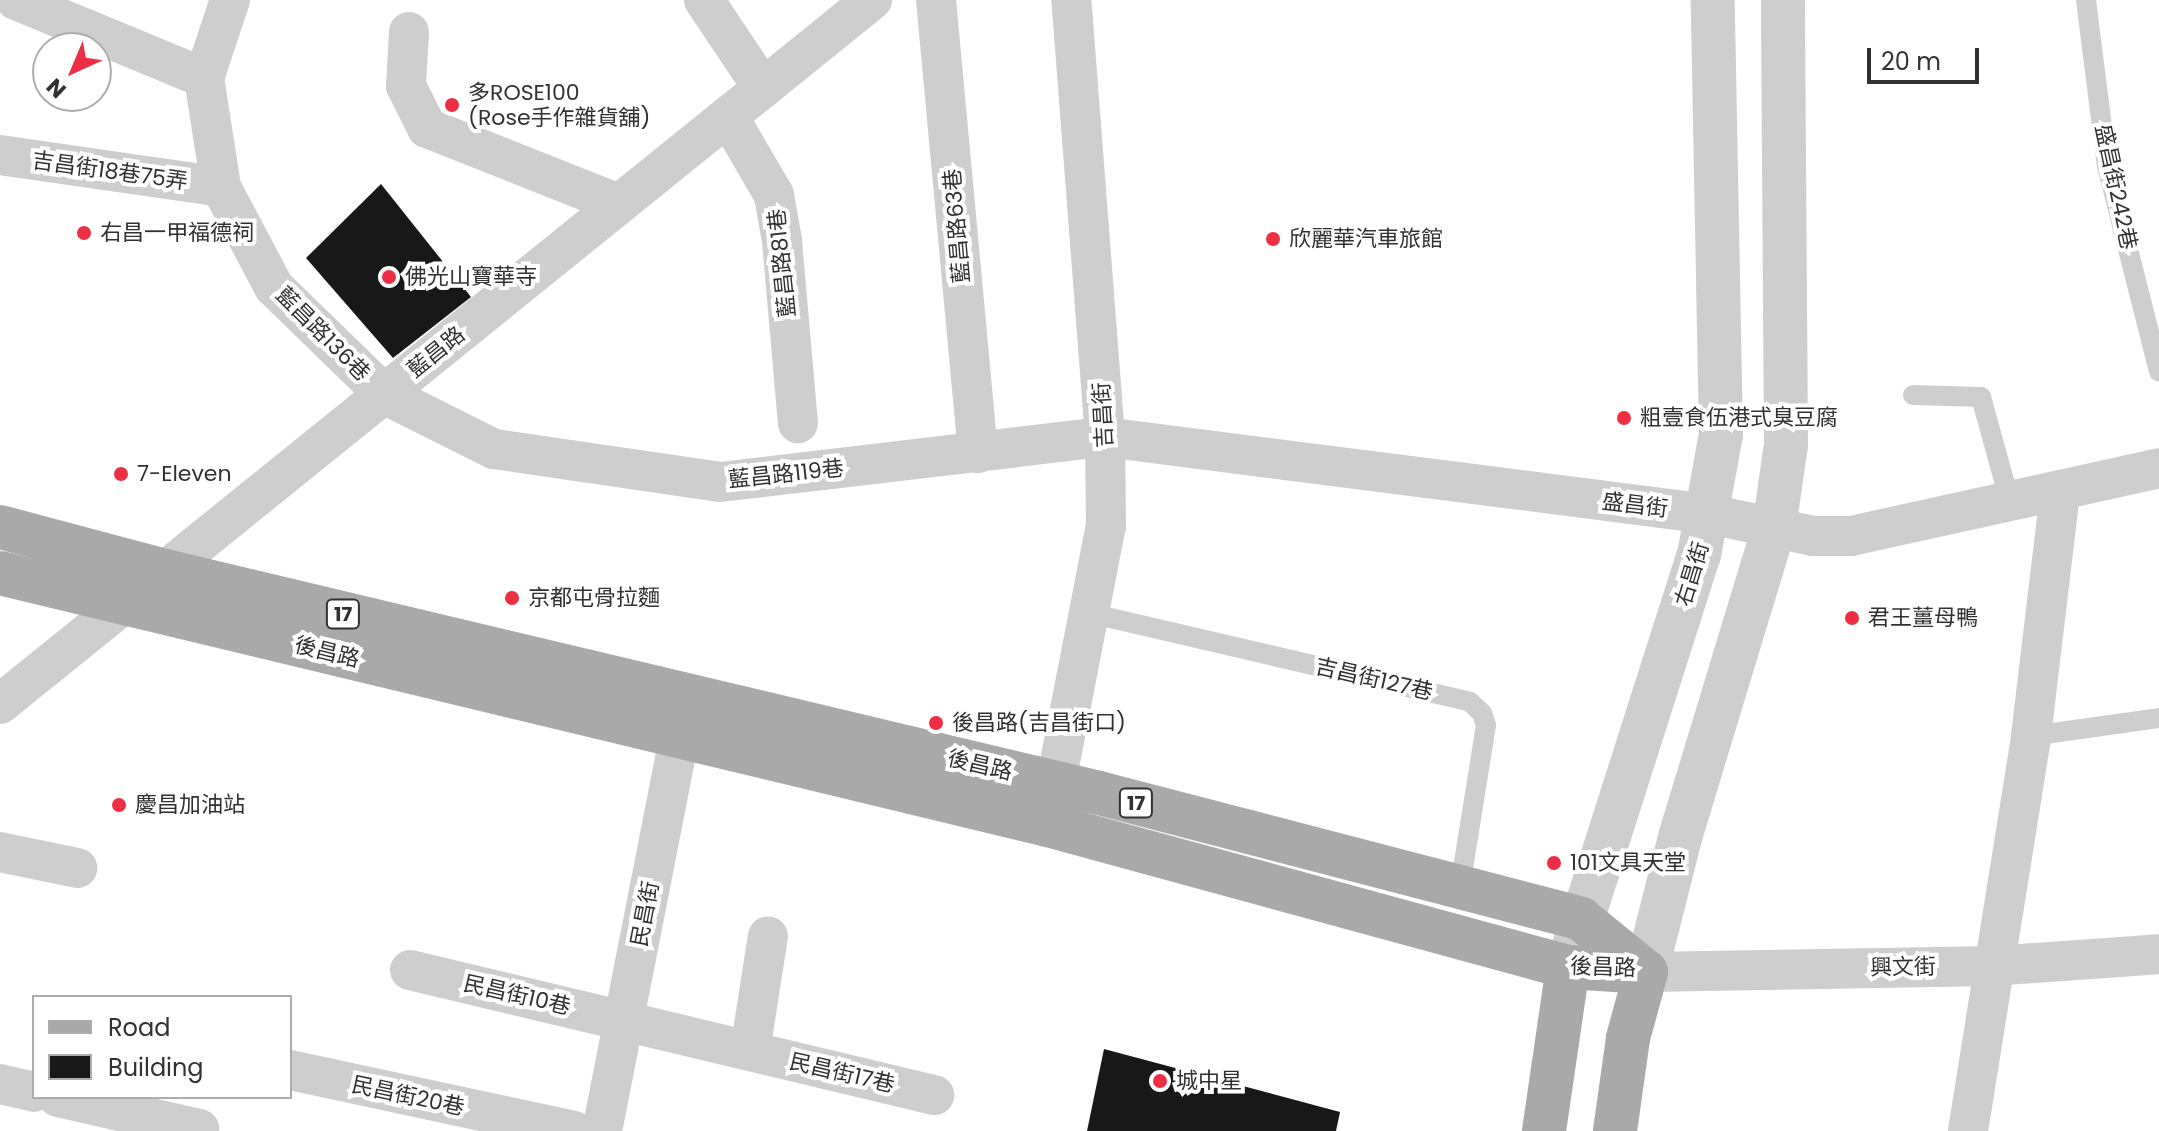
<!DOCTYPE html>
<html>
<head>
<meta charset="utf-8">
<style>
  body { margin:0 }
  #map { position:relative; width:2159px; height:1131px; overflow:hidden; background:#fff; font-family:Poppins,"Noto Sans TC",sans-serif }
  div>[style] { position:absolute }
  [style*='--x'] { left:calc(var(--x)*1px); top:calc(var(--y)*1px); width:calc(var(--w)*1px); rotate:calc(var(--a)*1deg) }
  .building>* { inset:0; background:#181818 }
  .service>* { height:20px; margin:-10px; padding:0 10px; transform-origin:10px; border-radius:10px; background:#cecece }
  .minor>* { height:40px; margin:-20px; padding:0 20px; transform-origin:20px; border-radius:20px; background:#cecece }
  .tertiary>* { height:44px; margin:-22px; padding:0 22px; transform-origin:22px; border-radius:22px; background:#cecece }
  .primary>* { height:44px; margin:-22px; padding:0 22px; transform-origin:22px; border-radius:22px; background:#a9a9a9 }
  .dots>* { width:22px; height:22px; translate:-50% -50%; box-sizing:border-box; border:4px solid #fff; border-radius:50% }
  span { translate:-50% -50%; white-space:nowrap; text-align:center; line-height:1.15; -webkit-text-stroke:8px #fff; paint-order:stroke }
  .shield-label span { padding:2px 6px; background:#fff; border:2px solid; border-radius:6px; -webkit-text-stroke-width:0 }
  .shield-label { font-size:20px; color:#313131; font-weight:700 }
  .poi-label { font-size:22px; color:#313131 }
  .left { translate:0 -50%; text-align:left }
  .street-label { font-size:22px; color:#313131 }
  .legend { position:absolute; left:32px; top:995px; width:260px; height:104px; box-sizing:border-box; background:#fff; border:2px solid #adadad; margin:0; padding:10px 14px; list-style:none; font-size:24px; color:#313131 }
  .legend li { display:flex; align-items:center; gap:16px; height:40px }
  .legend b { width:40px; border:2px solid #adadad }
  .north { position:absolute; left:32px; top:32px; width:80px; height:80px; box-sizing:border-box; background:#fff; border:2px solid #adadad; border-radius:50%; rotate:224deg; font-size:22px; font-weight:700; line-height:32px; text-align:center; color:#313131 }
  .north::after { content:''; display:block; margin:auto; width:28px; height:36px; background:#ee2e42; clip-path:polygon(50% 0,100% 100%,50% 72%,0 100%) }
  .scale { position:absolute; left:1867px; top:48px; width:112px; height:36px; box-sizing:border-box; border:4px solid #313131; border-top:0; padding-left:10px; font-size:24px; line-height:28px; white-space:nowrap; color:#313131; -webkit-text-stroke:6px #fff; paint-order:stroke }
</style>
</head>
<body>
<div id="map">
  <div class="building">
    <i style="clip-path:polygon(381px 184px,471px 297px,393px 358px,306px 258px)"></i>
    <i style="clip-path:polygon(1104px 1049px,1340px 1112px,1336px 1131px,1087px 1131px)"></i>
  </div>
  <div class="service">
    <i style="--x:2086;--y:0;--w:167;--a:82.8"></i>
    <i style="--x:2107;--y:166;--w:212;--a:75.8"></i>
    <i style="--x:1913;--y:395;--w:68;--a:1.7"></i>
    <i style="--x:1981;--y:397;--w:109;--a:74.6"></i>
    <i style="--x:1089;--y:613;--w:391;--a:13.1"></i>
    <i style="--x:1470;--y:702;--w:16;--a:43"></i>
    <i style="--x:1482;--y:713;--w:13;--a:72"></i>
    <i style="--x:1486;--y:725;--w:164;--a:99.1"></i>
    <i style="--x:2031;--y:736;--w:129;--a:-8"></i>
  </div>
  <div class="minor">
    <i style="--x:16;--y:0;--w:204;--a:22.5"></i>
    <i style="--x:230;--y:0;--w:82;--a:108.4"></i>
    <i style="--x:204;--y:78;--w:110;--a:81.1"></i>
    <i style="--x:221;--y:187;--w:113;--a:62.1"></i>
    <i style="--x:274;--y:287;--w:153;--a:44.2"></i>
    <i style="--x:384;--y:394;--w:123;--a:26.6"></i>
    <i style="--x:494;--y:449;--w:228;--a:8.3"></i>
    <i style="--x:720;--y:482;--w:388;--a:-6.7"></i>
    <i style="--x:1105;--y:437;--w:609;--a:7.27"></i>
    <i style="--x:1709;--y:514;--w:106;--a:11.9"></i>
    <i style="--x:1813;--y:536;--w:38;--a:0"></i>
    <i style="--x:1851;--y:536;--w:315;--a:-12.4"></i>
    <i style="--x:704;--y:0;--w:106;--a:56.2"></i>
    <i style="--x:936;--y:0;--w:455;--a:84.7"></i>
    <i style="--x:409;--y:32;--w:54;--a:93.2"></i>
    <i style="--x:406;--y:86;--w:47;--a:63.4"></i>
    <i style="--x:427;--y:128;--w:206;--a:21.6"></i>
    <i style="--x:728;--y:116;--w:91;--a:59.8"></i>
    <i style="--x:774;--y:195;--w:47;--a:80.1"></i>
    <i style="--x:782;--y:241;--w:183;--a:85"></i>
    <i style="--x:0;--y:155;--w:223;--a:8.2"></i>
    <i style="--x:0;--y:704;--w:1121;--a:-38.92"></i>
    <i style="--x:1050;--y:813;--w:292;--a:-79"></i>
    <i style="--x:1106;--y:526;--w:89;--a:-90.6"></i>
    <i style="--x:1105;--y:437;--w:438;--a:-94.4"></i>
    <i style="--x:0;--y:852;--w:79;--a:11.7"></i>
    <i style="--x:410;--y:970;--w:539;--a:13.42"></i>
    <i style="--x:1646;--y:972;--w:347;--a:-1"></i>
    <i style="--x:1993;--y:966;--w:166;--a:-4.1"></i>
    <i style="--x:750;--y:1051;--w:116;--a:-81.1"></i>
    <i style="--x:290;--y:1070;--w:290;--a:12.1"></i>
    <i style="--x:0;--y:1084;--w:35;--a:13"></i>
    <i style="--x:58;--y:1097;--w:145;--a:12.8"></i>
    <i style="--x:602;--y:1131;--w:436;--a:-78.9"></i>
    <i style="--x:1968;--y:1131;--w:400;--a:-80.9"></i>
    <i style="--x:2031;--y:736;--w:246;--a:-83.2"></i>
  </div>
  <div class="tertiary">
    <i style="--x:1571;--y:955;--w:420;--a:-72.3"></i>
    <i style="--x:1699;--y:555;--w:123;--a:-79.7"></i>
    <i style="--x:1721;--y:434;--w:434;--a:-91.1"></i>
    <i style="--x:1646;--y:972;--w:142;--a:-75.8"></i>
    <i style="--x:1681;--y:834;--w:320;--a:-73.1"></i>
    <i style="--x:1774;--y:528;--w:84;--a:-81.8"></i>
    <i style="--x:1786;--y:445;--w:445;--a:-90.4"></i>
  </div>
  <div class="primary">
    <i style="--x:0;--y:527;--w:171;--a:14.9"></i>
    <i style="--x:165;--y:571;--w:960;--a:13.37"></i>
    <i style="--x:1099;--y:793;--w:498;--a:14.6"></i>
    <i style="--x:1581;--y:919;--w:84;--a:39.2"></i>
    <i style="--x:0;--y:573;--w:1078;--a:13.52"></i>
    <i style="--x:1048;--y:825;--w:539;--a:15.27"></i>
    <i style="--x:1568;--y:967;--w:78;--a:3.7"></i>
    <i style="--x:1544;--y:1131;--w:166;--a:-81.7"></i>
    <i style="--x:1615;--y:1131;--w:94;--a:-82"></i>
    <i style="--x:1628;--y:1038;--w:68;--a:-74.7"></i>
  </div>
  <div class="dots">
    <i style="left:452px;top:105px;background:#ee2e42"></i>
    <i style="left:84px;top:233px;background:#ee2e42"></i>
    <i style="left:1273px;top:239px;background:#ee2e42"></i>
    <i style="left:389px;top:277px;background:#ee2e42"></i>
    <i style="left:1624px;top:418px;background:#ee2e42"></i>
    <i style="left:121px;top:474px;background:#ee2e42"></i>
    <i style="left:512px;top:598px;background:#ee2e42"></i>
    <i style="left:1852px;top:618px;background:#ee2e42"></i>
    <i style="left:936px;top:723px;background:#ee2e42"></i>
    <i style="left:119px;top:805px;background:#ee2e42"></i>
    <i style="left:1554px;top:863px;background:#ee2e42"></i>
    <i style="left:1160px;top:1081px;background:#ee2e42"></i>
  </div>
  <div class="shield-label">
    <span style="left:343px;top:614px">17</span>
    <span style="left:1136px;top:803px">17</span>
  </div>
  <div class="poi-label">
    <span class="left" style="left:468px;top:105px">多ROSE100<br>(Rose手作雜貨舖)</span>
    <span class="left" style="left:100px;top:233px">右昌一甲福德祠</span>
    <span class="left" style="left:1289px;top:239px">欣麗華汽車旅館</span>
    <span class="left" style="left:405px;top:277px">佛光山寶華寺</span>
    <span class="left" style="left:1640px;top:418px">粗壹食伍港式臭豆腐</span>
    <span class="left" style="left:137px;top:474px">7-Eleven</span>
    <span class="left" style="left:528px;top:598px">京都屯骨拉麵</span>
    <span class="left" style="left:1868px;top:618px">君王薑母鴨</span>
    <span class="left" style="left:952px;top:723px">後昌路(吉昌街口)</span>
    <span class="left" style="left:135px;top:805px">慶昌加油站</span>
    <span class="left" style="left:1570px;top:863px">101文具天堂</span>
    <span class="left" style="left:1176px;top:1081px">城中星</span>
  </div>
  <div class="street-label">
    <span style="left:110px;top:171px;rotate:8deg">吉昌街18巷75弄</span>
    <span style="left:2116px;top:187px;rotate:78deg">盛昌街242巷</span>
    <span style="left:957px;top:226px;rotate:-95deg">藍昌路63巷</span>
    <span style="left:782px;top:263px;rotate:-96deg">藍昌路81巷</span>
    <span style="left:323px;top:334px;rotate:45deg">藍昌路136巷</span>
    <span style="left:436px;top:352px;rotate:-39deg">藍昌路</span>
    <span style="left:1103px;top:415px;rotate:-93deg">吉昌街</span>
    <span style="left:786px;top:474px;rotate:-6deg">藍昌路119巷</span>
    <span style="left:1635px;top:505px;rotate:7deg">盛昌街</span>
    <span style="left:1692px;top:574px;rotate:-73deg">右昌街</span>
    <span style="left:327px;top:652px;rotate:14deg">後昌路</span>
    <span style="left:1374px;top:679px;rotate:13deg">吉昌街127巷</span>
    <span style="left:980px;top:765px;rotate:13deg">後昌路</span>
    <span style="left:645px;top:914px;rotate:-79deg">民昌街</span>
    <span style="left:1603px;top:967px;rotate:2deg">後昌路</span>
    <span style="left:1903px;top:967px;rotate:-1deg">興文街</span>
    <span style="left:517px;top:995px;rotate:13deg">民昌街10巷</span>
    <span style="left:842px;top:1073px;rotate:13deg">民昌街17巷</span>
    <span style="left:408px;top:1096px;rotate:12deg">民昌街20巷</span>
  </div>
  <ul class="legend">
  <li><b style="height:10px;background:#a9a9a9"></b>Road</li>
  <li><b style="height:22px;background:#181818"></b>Building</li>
  </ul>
  <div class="north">N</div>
  <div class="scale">20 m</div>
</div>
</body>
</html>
